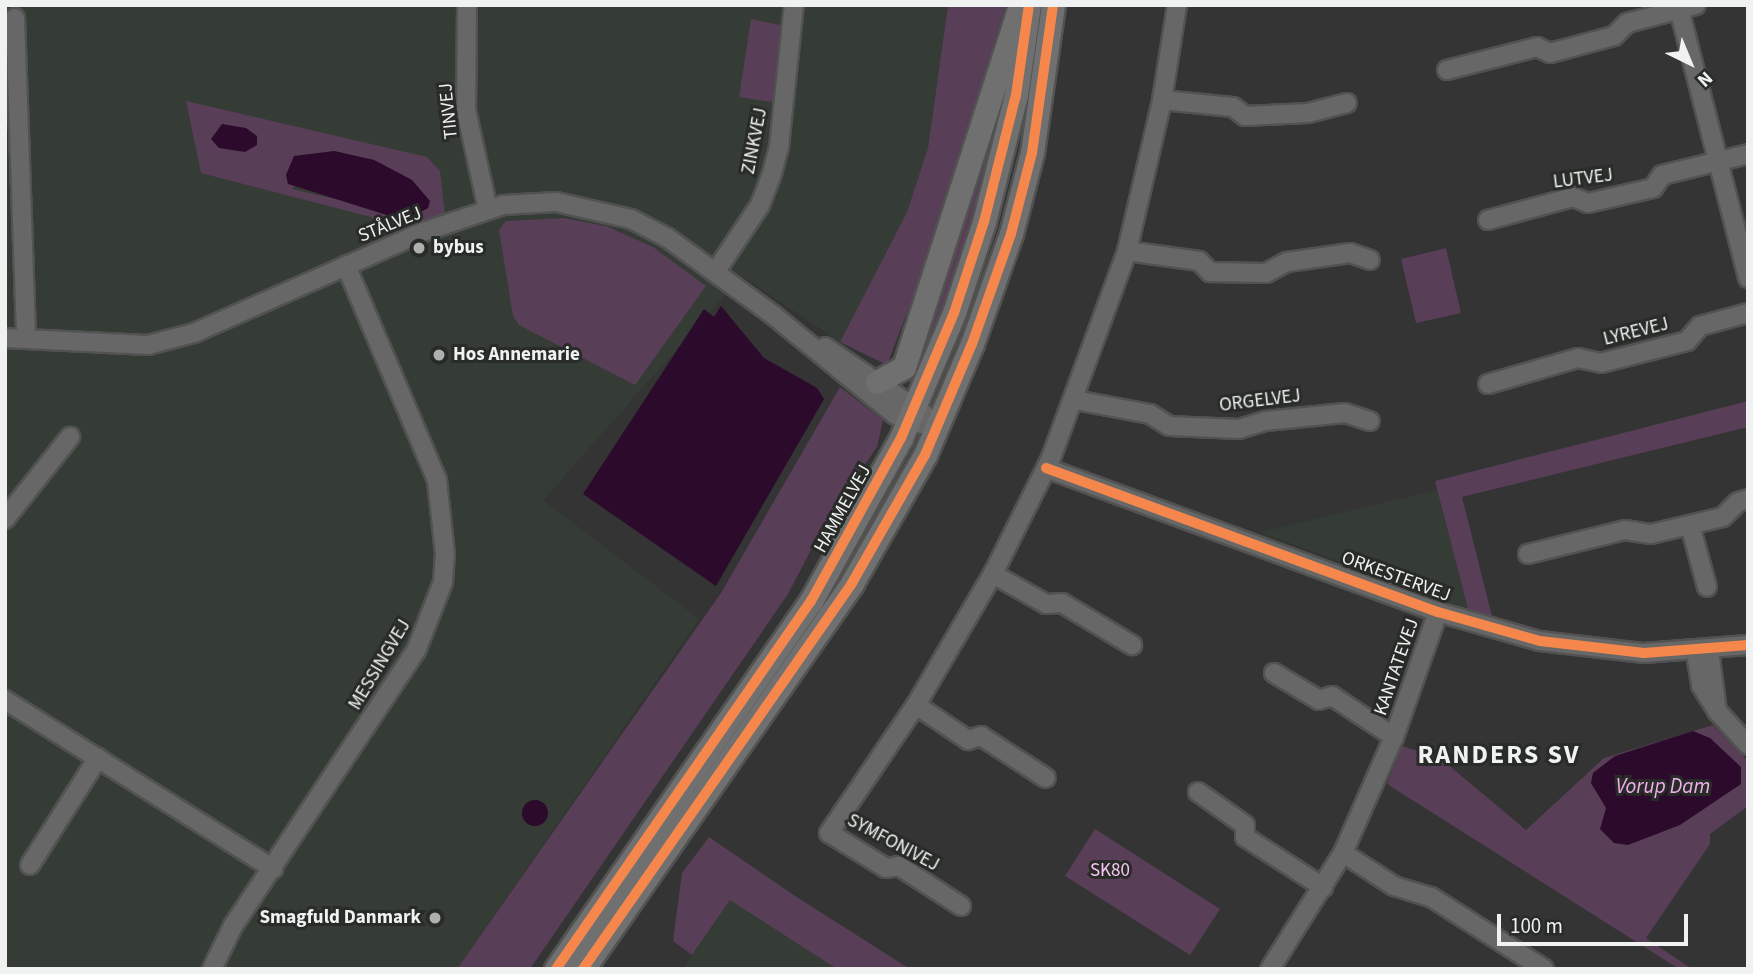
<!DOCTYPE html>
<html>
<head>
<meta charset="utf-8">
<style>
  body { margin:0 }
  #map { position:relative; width:1753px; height:974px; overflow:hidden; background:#333433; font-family:"Source Sans 3",sans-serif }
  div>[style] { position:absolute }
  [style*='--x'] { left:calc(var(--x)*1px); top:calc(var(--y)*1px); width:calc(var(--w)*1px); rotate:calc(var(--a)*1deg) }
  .built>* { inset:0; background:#353c35 }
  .green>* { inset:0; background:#583e56 }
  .water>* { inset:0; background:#2c0a2b }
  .round { border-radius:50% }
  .roads { filter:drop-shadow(2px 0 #515251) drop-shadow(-2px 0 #515251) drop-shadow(0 2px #515251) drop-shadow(0 -2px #515251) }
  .minor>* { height:18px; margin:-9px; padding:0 9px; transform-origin:9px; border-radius:9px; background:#666766 }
  .major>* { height:23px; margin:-11.5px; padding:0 11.5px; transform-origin:11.5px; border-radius:11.5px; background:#6f706f }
  .cycleway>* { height:10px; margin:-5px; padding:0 5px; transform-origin:5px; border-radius:5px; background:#f5874c }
  .dots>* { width:19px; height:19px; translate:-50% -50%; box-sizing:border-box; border:4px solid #282b28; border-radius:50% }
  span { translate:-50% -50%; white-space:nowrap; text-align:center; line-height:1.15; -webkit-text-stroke:6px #282b28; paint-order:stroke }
  .street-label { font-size:19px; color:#eff2f0 }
  .poi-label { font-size:19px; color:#eff2f0; font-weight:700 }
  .left { translate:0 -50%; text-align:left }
  .right { translate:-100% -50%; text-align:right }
  .park-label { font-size:19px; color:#fbc6f7 }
  .water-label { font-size:21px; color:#f2b0ed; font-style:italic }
  .district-label { font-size:26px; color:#eff2f0; font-weight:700; letter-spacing:2px }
  .frame { position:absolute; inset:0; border:7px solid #eff2f0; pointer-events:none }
  .north { position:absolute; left:1655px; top:28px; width:70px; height:70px; -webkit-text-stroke:5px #282b28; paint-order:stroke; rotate:137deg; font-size:19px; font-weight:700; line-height:28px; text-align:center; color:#eff2f0 }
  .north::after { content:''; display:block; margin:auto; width:24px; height:32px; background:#eff2f0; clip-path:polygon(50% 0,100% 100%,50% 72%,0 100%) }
  .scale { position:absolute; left:1497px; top:914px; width:191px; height:32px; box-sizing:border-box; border:4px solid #eff2f0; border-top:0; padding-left:9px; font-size:21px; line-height:24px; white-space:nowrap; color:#eff2f0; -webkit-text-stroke:5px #282b28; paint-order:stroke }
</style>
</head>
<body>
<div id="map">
  <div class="built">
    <i style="clip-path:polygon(5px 5px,948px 5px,928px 148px,907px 212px,840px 342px,742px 276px,543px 500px,699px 619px,457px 969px,5px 969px)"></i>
    <i style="clip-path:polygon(1437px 490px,1468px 609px,1260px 532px)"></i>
    <i style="clip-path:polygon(730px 900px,837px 969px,683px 969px)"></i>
  </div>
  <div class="green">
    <i style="clip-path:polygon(948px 5px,1006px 5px,921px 276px,887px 365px,840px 342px,907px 212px,928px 148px)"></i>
    <i style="clip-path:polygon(751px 19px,785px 26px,778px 97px,771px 102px,739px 97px)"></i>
    <i style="clip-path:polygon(evenodd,186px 101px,427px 157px,440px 171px,445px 215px,388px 236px,371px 217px,201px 173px,186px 101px,334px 151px,374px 160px,412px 180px,331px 198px,292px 189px,334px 151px)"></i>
    <i style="clip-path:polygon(996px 101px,1004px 101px,977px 206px,953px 287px,914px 382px,908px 372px)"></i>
    <i style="clip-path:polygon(563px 218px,606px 226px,653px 247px,706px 286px,635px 385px,519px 325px,513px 316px,499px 230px,506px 221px)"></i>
    <i style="clip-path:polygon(1446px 248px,1461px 313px,1416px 323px,1401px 259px)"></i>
    <i style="clip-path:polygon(840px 387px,883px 420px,877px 447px,825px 523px,788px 594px,530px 969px,457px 969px,721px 593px)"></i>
    <i style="clip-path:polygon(1748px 401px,1748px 427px,1462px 497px,1492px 616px,1468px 609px,1435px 481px)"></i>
    <i style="clip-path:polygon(1713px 725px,1748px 761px,1748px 806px,1710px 834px,1710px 844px,1646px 938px,1692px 969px,1679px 969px,1387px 784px,1402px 746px,1440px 758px,1526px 830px,1604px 758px)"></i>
    <i style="clip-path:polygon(1095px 829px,1220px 909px,1190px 955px,1065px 876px)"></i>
    <i style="clip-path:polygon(709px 837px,795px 896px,910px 969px,837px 969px,730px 900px,692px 955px,673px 941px,682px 873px)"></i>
  </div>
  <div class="water">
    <i style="clip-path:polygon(222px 124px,246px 128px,257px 136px,257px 145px,245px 152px,219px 148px,211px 139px)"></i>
    <i style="clip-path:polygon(334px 151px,374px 160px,412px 180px,430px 201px,428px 208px,414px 216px,393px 217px,288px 184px,286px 175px,294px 156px)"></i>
    <i style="clip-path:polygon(721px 306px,764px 358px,817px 388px,824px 399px,716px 586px,583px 494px,704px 309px,714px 317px)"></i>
    <i style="clip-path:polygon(1693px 731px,1710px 738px,1741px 767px,1741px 784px,1680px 825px,1628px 845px,1614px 843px,1600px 829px,1606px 808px,1591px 783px,1593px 773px,1615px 756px)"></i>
    <i class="round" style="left:522px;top:800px;width:26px;height:26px"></i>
  </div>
  <div class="roads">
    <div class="minor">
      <i style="--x:467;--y:5;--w:105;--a:90.5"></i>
      <i style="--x:466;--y:110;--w:102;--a:77.6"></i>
      <i style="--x:1678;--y:5;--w:282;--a:75.6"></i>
      <i style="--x:15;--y:18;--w:318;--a:88"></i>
      <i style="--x:1447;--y:70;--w:93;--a:-14.3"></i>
      <i style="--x:1537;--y:47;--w:14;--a:25"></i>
      <i style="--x:1550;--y:53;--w:66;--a:-14.9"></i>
      <i style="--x:1614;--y:36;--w:18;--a:-45"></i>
      <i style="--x:1627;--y:23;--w:71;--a:-14.6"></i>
      <i style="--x:1162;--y:100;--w:71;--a:5.6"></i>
      <i style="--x:1233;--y:107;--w:15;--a:37"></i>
      <i style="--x:1245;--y:116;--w:63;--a:-2.7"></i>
      <i style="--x:1308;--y:113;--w:40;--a:-14.4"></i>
      <i style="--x:1488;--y:220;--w:88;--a:-15.1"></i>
      <i style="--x:1573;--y:197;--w:16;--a:22"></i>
      <i style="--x:1588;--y:203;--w:67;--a:-13"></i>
      <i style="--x:1653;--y:188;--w:16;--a:-55"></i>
      <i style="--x:1662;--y:175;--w:89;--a:-13.7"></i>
      <i style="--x:1127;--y:251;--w:73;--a:7.9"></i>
      <i style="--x:1199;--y:261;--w:16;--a:45"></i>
      <i style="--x:1210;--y:272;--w:56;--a:1"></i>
      <i style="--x:1266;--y:273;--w:24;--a:-28"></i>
      <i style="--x:1287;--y:262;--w:64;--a:-8.1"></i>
      <i style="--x:1350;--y:253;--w:21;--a:19"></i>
      <i style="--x:716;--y:271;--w:79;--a:-56.3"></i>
      <i style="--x:760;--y:205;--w:30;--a:-69"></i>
      <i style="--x:771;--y:177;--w:31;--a:-75"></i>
      <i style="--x:779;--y:147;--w:143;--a:-84"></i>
      <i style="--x:5;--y:338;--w:143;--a:2.8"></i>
      <i style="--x:148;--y:345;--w:48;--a:-14.6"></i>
      <i style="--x:194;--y:333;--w:250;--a:-23.8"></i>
      <i style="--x:423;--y:232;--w:84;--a:-18.6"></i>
      <i style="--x:503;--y:205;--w:53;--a:-3.2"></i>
      <i style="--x:556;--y:202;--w:77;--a:12.8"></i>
      <i style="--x:631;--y:219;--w:42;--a:27.2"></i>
      <i style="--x:668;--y:238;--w:129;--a:36.2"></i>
      <i style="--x:772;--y:314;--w:158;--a:39.3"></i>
      <i style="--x:894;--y:414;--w:16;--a:30"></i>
      <i style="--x:908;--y:422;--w:30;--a:8"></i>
      <i style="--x:825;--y:347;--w:120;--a:34.1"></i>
      <i style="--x:1488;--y:384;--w:94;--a:-16.1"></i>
      <i style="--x:1578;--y:358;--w:24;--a:12"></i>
      <i style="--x:1601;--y:363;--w:89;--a:-14.3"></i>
      <i style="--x:1687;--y:341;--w:20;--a:-49"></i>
      <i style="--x:1700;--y:326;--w:50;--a:-15.2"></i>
      <i style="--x:1075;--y:400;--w:76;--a:10.6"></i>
      <i style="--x:1150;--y:414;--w:22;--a:32"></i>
      <i style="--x:1169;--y:426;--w:70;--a:2.5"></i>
      <i style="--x:1239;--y:429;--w:28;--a:-17"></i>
      <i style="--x:1266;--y:421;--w:79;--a:-5.8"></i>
      <i style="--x:1345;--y:413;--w:26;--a:18"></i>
      <i style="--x:1046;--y:468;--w:418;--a:20.2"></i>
      <i style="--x:1438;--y:612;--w:106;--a:15.9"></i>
      <i style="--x:1540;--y:641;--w:105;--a:6.6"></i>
      <i style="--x:1644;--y:653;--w:104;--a:-4.4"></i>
      <i style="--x:5;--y:519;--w:105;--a:-51.6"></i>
      <i style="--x:1690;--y:525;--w:64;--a:74.7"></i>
      <i style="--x:1528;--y:554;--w:100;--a:-13.9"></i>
      <i style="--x:1625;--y:530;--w:26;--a:9"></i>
      <i style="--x:1651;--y:534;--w:74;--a:-13.3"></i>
      <i style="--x:1723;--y:517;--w:21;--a:-45"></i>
      <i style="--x:1738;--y:502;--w:10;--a:-17"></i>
      <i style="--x:993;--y:574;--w:61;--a:29.5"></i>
      <i style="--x:1046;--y:604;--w:16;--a:-4"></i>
      <i style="--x:1062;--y:603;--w:82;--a:31"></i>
      <i style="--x:1274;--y:673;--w:52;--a:31"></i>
      <i style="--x:1319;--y:700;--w:14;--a:-17"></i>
      <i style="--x:1332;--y:696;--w:74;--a:33.5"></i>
      <i style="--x:5;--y:700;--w:317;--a:32.2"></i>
      <i style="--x:916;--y:705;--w:63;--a:33.9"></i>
      <i style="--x:968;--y:740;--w:14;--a:-17"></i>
      <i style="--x:981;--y:736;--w:77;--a:32.9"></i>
      <i style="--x:1717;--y:711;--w:53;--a:-97.5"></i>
      <i style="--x:1710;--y:658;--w:9;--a:-131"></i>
      <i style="--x:1704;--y:651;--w:11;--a:131"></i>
      <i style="--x:1697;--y:659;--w:26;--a:81"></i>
      <i style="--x:1701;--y:685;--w:31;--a:58"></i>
      <i style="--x:1717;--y:711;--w:46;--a:47.6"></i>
      <i style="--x:1198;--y:792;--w:57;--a:35.1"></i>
      <i style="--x:1245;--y:825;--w:12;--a:90"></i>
      <i style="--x:1245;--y:837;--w:93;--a:32.7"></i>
      <i style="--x:1343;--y:853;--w:61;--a:32.9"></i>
      <i style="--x:1394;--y:886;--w:39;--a:17"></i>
      <i style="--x:1431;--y:897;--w:134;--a:32.5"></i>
      <i style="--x:30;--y:865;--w:127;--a:-57.6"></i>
      <i style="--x:961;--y:906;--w:74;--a:-147.2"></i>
      <i style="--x:899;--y:866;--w:13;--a:171"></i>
      <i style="--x:886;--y:868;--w:67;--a:-148.4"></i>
      <i style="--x:829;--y:833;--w:155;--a:-55.8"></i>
      <i style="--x:916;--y:705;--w:152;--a:-59.6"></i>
      <i style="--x:993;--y:574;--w:130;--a:-63.4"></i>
      <i style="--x:1051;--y:458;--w:221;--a:-69.8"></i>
      <i style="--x:1127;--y:251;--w:155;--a:-76.9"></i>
      <i style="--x:1162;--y:100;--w:96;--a:-81"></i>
      <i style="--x:212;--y:969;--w:48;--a:-64"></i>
      <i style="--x:233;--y:926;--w:330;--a:-56.4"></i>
      <i style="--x:416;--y:651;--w:74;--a:-68.6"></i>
      <i style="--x:443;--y:582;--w:28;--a:-86"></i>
      <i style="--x:445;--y:554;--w:74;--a:-96.2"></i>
      <i style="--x:437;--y:480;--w:233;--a:-113"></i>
      <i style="--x:1270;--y:969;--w:137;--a:-57.8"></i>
      <i style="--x:1343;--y:853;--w:127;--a:-66.3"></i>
      <i style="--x:1394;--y:737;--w:133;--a:-70.6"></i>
    </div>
    <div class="major">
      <i style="--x:877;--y:382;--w:31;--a:-29"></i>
      <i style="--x:904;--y:367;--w:377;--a:-72.2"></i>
      <i style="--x:556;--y:969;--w:448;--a:-55.3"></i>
      <i style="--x:811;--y:601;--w:186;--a:-61.1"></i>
      <i style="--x:901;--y:438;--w:136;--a:-67"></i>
      <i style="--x:954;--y:313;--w:96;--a:-71.8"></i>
      <i style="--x:984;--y:222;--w:131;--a:-75.9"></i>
      <i style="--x:1016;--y:95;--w:91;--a:-81.8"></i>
      <i style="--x:583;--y:969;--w:470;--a:-55.1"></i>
      <i style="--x:852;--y:583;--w:147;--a:-60.3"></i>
      <i style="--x:925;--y:455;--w:121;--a:-67.1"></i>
      <i style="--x:972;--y:344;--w:117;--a:-70.5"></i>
      <i style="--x:1011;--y:234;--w:84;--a:-75.5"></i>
      <i style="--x:1032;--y:153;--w:149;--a:-81.9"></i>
    </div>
  </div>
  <div class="cycleway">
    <i style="--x:1046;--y:468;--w:418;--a:20.2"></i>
    <i style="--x:1438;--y:612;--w:106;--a:15.9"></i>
    <i style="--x:1540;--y:641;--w:105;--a:6.6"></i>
    <i style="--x:1644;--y:653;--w:104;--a:-4.4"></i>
    <i style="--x:556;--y:969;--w:448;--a:-55.3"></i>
    <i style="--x:811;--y:601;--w:186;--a:-61.1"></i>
    <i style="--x:901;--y:438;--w:136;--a:-67"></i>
    <i style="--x:954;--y:313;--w:96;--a:-71.8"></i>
    <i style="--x:984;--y:222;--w:131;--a:-75.9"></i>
    <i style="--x:1016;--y:95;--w:91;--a:-81.8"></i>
    <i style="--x:583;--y:969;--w:470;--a:-55.1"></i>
    <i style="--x:852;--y:583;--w:147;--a:-60.3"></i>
    <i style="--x:925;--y:455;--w:121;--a:-67.1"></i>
    <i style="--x:972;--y:344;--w:117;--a:-70.5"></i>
    <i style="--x:1011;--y:234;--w:84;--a:-75.5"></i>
    <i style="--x:1032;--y:153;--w:149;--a:-81.9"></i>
  </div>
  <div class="dots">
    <i style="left:419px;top:248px;background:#adb0ae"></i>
    <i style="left:439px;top:355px;background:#adb0ae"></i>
    <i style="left:435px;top:918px;background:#adb0ae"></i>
  </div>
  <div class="street-label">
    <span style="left:449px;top:111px;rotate:-96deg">TINVEJ</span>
    <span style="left:755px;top:141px;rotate:-79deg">ZINKVEJ</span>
    <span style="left:1583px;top:179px;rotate:-7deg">LUTVEJ</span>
    <span style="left:390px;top:225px;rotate:-22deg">STÅLVEJ</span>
    <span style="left:1636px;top:332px;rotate:-14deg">LYREVEJ</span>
    <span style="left:1260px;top:401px;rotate:-7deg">ORGELVEJ</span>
    <span style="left:843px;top:509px;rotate:-61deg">HAMMELVEJ</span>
    <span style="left:1396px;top:577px;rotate:20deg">ORKESTERVEJ</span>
    <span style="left:380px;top:665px;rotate:-59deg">MESSINGVEJ</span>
    <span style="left:1397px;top:667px;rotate:-71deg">KANTATEVEJ</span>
    <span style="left:893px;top:843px;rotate:28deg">SYMFONIVEJ</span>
  </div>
  <div class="poi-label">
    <span class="left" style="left:433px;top:248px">bybus</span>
    <span class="left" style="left:453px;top:355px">Hos Annemarie</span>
    <span class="right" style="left:421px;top:918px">Smagfuld Danmark</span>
  </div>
  <div class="park-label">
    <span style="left:1110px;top:871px">SK80</span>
  </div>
  <div class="water-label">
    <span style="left:1663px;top:786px">Vorup Dam</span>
  </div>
  <div class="district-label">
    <span style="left:1499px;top:755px">RANDERS SV</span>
  </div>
  <div class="frame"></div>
  <div class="north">N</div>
  <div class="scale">100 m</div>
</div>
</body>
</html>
